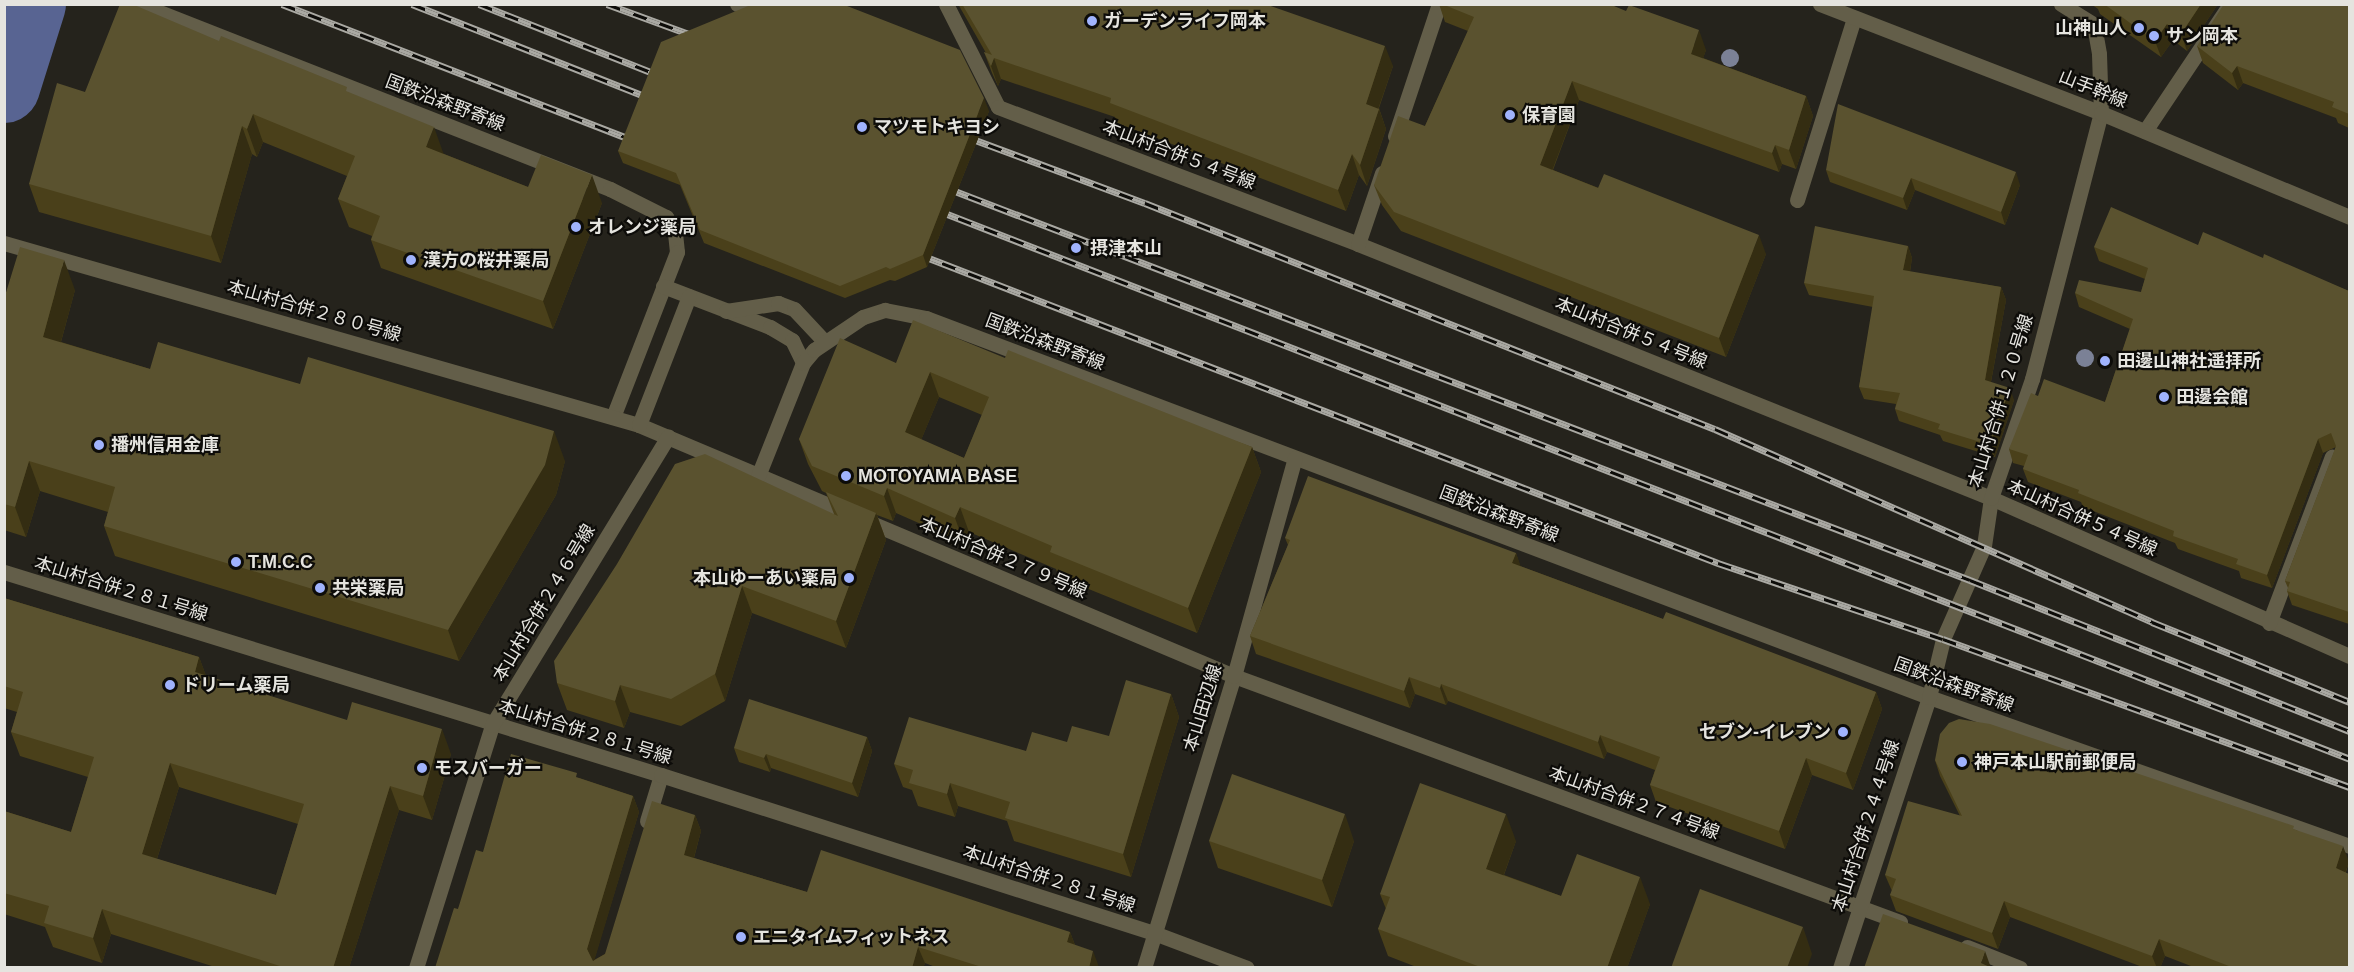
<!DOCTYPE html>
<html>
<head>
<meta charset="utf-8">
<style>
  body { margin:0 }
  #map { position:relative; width:2354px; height:972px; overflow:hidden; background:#25231c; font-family:Arial,"Noto Sans JP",sans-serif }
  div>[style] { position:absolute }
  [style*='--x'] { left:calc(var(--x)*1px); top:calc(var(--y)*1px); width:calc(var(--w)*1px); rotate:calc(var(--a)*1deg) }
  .river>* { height:72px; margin:-36px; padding:0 36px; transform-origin:36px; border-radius:36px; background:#586492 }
  .service>* { height:15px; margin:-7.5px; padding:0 7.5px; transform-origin:7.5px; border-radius:7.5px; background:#635e49 }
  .minor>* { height:15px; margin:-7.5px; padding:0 7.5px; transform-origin:7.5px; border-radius:7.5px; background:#635e49 }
  .tertiary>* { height:15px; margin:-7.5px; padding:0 7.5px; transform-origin:7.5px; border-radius:7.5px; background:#635e49 }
  .rail>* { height:7px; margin-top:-3.5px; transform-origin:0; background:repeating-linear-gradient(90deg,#0d0c09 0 14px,#aaa9a3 0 28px); box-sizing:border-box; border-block:2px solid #aaa9a3 }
  .trees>* { width:18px; height:18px; margin:-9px; border-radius:50%; background:#7b8196 }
  .wall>* { inset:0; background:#4a401a }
  .shaded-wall>* { inset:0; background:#342d12 }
  .building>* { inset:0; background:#5a522f }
  .dots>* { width:16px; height:16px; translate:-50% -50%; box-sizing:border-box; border:3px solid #0d0c09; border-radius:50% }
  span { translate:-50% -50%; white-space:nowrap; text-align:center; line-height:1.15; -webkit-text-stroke:4.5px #0d0c09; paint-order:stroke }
  .poi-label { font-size:18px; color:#e5e4df; font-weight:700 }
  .left { translate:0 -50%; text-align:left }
  .right { translate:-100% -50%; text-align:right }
  .street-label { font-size:18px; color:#e5e4df }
  .frame { position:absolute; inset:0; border:6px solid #e5e4df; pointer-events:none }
</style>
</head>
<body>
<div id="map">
  <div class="river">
    <i style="--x:4;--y:87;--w:87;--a:-72.6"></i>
  </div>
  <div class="service">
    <i style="--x:2061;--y:4;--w:39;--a:32"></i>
    <i style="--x:2094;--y:25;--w:29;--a:80"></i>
    <i style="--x:2099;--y:54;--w:59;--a:88.1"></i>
    <i style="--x:647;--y:821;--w:48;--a:-73.1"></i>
  </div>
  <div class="minor">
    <i style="--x:139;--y:4;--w:506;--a:21.44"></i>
    <i style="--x:610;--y:189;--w:63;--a:26.6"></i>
    <i style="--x:666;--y:217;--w:18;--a:61"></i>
    <i style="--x:675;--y:233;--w:19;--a:84"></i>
    <i style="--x:677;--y:252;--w:177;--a:111.2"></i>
    <i style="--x:737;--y:4;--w:10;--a:0"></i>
    <i style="--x:946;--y:4;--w:115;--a:63.2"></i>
    <i style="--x:998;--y:107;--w:385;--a:20.8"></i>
    <i style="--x:1358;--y:244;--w:682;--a:21.86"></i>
    <i style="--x:1991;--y:498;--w:392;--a:23.8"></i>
    <i style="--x:2145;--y:131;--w:153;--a:-56.2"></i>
    <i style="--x:1395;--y:136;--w:139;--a:-71.6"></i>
    <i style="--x:1797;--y:200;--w:191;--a:-72.6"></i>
    <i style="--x:4;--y:243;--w:661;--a:15.99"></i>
    <i style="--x:639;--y:425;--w:646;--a:22.87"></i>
    <i style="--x:1234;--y:676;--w:710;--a:20.27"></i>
    <i style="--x:1358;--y:244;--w:75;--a:-71.3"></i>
    <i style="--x:663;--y:286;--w:115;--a:21"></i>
    <i style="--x:770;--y:327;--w:26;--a:31"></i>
    <i style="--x:792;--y:340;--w:25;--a:64"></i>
    <i style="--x:726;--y:311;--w:53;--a:-8.7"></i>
    <i style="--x:778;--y:303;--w:17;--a:21"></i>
    <i style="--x:794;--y:309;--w:44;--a:46.8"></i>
    <i style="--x:639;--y:425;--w:138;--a:-68.8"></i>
    <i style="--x:758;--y:476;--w:122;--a:-68.3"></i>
    <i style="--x:803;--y:363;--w:17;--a:-50"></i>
    <i style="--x:814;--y:350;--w:59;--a:-34"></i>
    <i style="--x:863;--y:317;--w:23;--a:-18"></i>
    <i style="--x:885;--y:310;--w:42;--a:11"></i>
    <i style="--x:926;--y:318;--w:1072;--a:20.7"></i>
    <i style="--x:1929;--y:697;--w:447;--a:19.5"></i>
    <i style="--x:2269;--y:623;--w:178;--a:-69.3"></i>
    <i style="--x:1967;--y:947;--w:57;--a:21.6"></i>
    <i style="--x:1840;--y:968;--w:285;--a:-71.8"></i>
    <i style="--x:1929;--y:697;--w:60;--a:-76.4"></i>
    <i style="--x:1943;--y:639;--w:102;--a:-66.2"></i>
    <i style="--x:1984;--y:546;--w:49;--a:-81.7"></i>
    <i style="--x:1991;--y:498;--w:126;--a:-71"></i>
    <i style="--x:2032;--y:379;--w:275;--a:-75.5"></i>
  </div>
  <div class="tertiary">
    <i style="--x:1820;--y:4;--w:301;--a:21.2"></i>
    <i style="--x:2101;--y:113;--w:270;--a:22.7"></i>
    <i style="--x:4;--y:572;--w:688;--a:17.17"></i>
    <i style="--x:661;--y:775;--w:518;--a:17.77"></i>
    <i style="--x:1154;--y:933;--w:99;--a:20.6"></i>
    <i style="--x:416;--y:968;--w:255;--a:-72.6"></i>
    <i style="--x:492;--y:725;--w:338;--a:-58.6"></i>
    <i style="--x:1144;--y:968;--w:306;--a:-72.9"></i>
    <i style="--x:1234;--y:676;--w:226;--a:-74.4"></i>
  </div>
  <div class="rail">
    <i style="--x:282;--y:4;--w:384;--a:21.2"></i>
    <i style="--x:412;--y:4;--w:261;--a:21.6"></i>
    <i style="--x:479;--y:4;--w:201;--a:21.6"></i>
    <i style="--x:607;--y:4;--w:99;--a:20.1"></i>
    <i style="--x:962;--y:135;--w:195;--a:20.4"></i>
    <i style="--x:1145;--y:203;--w:613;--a:21.63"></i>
    <i style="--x:1715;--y:429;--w:478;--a:23.8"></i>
    <i style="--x:2152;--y:622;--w:214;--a:22"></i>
    <i style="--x:942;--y:186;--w:1101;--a:20.97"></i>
    <i style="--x:1970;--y:580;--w:409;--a:21.7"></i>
    <i style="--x:932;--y:208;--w:1521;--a:21.23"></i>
    <i style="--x:916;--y:253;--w:860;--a:21.13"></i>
    <i style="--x:1718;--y:563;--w:237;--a:18.7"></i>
    <i style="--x:1943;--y:639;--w:433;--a:20"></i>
  </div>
  <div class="trees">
    <i style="left:1730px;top:58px"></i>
    <i style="left:2085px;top:358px"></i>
  </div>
  <div class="wall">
    <i style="clip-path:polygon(958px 4px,1265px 4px,1393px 66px,1379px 108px,1386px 129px,1367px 186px,1359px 175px,1346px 211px,1117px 123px,1115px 117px,1001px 79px,998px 86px,992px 73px,984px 52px,986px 53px)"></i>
    <i style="clip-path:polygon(1439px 4px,1609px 4px,1706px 50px,1703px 58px,1806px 96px,1813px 116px,1796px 169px,1782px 164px,1779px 172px,1579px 100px,1553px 170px,1766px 254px,1726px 357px,1401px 231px,1382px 205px,1374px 185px,1425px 126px,1468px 31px,1445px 22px)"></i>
    <i style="clip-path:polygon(2091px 4px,2218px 4px,2187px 51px,2173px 40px,2161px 57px,2100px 14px,2098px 9px)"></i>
    <i style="clip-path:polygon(2349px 4px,2349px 128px,2338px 123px,2336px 118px,2243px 83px,2238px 90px,2203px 63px,2197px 46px)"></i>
    <i style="clip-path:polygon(219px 41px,349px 93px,444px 154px,528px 187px,602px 203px,553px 329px,381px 268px,371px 240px,372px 236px,349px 227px,338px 199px,347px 176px,263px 142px,257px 157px,252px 154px,221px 263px,39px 212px,29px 184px,85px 92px)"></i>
    <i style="clip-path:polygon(989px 111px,927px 267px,895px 281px,890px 280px,845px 298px,704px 243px,680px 185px,623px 163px,618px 151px)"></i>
    <i style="clip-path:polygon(1826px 170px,2020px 185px,2005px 225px,1915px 190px,1907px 210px,1830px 182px)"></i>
    <i style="clip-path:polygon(2198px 245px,2263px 258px,2349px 291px,2349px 624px,2292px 605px,2287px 591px,2288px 588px,2285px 581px,2336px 447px,2323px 453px,2272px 588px,2241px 578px,2239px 571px,2178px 549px,2175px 543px,2083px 507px,2081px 502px,2028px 482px,2023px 469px,2024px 466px,2013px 463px,2009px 449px,2038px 396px,2105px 402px,2130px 329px,2079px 307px,2075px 293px,2141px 292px,2145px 279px,2099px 261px,2094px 247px)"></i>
    <i style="clip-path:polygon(1908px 246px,1912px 258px,1910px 272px,2001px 287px,2006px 300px,1991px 382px,2014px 400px,1995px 457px,1943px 441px,1940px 435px,1899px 421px,1895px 409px,1896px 404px,1864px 399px,1859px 387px,1873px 307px,1809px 295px,1804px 283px)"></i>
    <i style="clip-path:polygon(75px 290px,61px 342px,150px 369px,300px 384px,565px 461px,556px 495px,459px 661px,115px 556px,104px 526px,108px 512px,40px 491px,26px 537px,4px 530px,4px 299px)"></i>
    <i style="clip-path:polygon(evenodd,1005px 358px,1252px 447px,1261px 472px,1197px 633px,1059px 577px,1056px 569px,969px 532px,964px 543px,896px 513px,893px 521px,877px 515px,886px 540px,846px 648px,752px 613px,725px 701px,681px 726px,630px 712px,624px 728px,567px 710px,557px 683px,834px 514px,826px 493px,822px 491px,808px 464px,799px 439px,896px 363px,1005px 358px,939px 397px,982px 415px,964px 458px,921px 440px,939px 397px)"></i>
    <i style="clip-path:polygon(1285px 538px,1516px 553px,1520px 566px,1663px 619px,1876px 692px,1882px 709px,1853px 790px,1812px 775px,1785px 849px,1656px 802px,1650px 785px,1655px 770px,1607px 752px,1604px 759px,1448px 701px,1446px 705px,1415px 694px,1410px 708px,1256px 654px,1250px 636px,1288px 545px)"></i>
    <i style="clip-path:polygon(evenodd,4px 598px,199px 657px,206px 676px,451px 754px,432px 820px,399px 810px,349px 968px,218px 968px,111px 934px,102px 963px,53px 947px,45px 927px,4px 914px,4px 811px,71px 832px,88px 777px,20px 756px,11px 732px,17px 712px,4px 708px,4px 598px,179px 787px,298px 824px,276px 895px,157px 859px,179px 787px)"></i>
    <i style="clip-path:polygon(1171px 694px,1179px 717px,1131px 877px,1014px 841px,1007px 821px,958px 806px,955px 817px,918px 806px,912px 790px,903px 787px,894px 764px,1026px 751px,1067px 742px,1109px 736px)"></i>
    <i style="clip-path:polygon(867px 737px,872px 751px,858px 797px,771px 768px,770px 772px,739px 762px,734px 748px)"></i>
    <i style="clip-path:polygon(1935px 760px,2296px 830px,2349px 862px,2346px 872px,2349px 968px,2196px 968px,2165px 956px,2160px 968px,2145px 968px,2010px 917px,1998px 949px,1896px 911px,1890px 895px,1892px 891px,1885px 875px,1960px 816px,1940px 776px)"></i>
    <i style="clip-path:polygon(579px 778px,633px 796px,639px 812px,594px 960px,605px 954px,695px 815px,701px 831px,694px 858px,807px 892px,1070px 932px,1075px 945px,1099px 967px,938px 968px,925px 963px,923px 968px,435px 968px,458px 909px,483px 852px)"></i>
    <i style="clip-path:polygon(1209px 841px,1354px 841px,1332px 907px,1218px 868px)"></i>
    <i style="clip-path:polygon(1516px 841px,1504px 875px,1561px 896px,1650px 904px,1627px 968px,1419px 968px,1388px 956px,1378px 929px,1386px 909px,1380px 894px)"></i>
  </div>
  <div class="shaded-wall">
    <i style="clip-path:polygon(2201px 4px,2218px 4px,2187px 51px,2181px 34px)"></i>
    <i style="clip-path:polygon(2167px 24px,2173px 40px,2161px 57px,2155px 41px)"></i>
    <i style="clip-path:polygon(1699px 30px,1706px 50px,1698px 73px,1691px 54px)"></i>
    <i style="clip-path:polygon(1385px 46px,1393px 66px,1373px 124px,1366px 104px)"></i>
    <i style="clip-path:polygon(994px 58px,1001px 79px,998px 86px,991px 66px)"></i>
    <i style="clip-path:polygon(2237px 66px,2243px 83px,2238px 90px,2232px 73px)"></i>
    <i style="clip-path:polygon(1572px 81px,1579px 100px,1547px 184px,1540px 165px)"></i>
    <i style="clip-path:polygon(1806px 96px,1813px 116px,1796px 169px,1789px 150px)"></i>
    <i style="clip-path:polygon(984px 98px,989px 111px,927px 267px,923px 255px)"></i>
    <i style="clip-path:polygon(1379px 109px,1386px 129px,1367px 186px,1360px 165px)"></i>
    <i style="clip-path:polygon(253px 114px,263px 142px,257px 157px,247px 129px)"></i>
    <i style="clip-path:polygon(242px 126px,252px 154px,221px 263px,211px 236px)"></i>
    <i style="clip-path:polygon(434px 127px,444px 155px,426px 147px)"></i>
    <i style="clip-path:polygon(1775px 145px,1782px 164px,1779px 172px,1772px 153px)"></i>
    <i style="clip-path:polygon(1352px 154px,1359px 175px,1346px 211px,1338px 190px)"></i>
    <i style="clip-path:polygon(2016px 172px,2020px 185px,2005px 225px,2001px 212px)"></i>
    <i style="clip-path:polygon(592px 175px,602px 203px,553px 329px,543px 301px)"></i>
    <i style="clip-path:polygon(1911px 178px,1915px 190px,1907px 210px,1903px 198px)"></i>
    <i style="clip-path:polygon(1759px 235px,1766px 254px,1726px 357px,1719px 338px)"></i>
    <i style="clip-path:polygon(1908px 246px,1912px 258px,1908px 283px,1903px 270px)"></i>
    <i style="clip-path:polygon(64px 260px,75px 290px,54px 367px,43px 337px)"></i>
    <i style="clip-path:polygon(2001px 287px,2006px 300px,1989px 392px,1985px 380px)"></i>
    <i style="clip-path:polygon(930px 372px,939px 397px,914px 457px,905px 432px)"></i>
    <i style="clip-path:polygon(2010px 388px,2014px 400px,1995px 457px,1990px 445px)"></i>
    <i style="clip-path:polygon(554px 431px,565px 461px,556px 495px,459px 661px,448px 630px)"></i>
    <i style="clip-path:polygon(2318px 439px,2323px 453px,2272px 588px,2267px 575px)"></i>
    <i style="clip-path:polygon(1252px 447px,1261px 472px,1197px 633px,1188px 608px)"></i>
    <i style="clip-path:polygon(29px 461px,40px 491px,26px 537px,15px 507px)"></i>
    <i style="clip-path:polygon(887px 488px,896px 513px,893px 521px,884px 496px)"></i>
    <i style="clip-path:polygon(960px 507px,969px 532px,964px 543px,955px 518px)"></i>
    <i style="clip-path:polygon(876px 513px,886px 540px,846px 648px,836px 621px)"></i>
    <i style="clip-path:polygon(1516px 553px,1522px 570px,1512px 563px)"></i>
    <i style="clip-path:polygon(742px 586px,752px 613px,725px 701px,715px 674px)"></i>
    <i style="clip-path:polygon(199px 657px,208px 681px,195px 672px)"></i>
    <i style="clip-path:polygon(1409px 677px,1415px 694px,1410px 708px,1404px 691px)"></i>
    <i style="clip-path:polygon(1441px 684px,1448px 701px,1446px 705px,1440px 688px)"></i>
    <i style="clip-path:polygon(620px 685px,630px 712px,624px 728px,615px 701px)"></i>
    <i style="clip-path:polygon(1876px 692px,1882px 709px,1853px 790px,1846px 773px)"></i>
    <i style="clip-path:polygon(1171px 694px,1179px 717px,1131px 877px,1123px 854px)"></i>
    <i style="clip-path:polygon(442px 729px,451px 754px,432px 820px,423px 796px)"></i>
    <i style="clip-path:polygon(1600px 735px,1607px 752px,1604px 759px,1598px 742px)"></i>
    <i style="clip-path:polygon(867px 737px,872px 751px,858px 797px,852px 783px)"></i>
    <i style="clip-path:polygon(766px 754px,771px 768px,770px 772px,764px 758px)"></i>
    <i style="clip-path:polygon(1806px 758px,1812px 775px,1785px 849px,1779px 831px)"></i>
    <i style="clip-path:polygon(170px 763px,179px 787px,151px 878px,142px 854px)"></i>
    <i style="clip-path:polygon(950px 783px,958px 806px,955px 817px,947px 794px)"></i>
    <i style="clip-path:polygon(390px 786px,399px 810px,349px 968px,333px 968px)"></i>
    <i style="clip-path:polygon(633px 796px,639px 812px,593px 965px,587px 949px)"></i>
    <i style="clip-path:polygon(1345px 814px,1354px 841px,1332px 907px,1322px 880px)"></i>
    <i style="clip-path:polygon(1506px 814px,1516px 841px,1496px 896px,1486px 869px)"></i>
    <i style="clip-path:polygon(695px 815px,701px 831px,690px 872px,684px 855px)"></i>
    <i style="clip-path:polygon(2343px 846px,2349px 862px,2341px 885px,2336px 868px)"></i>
    <i style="clip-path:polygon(1640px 877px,1650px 904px,1627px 968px,1607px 968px)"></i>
    <i style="clip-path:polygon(2004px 901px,2010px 917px,1998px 949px,1992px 933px)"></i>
    <i style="clip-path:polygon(102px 909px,111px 934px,102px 963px,93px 938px)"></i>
    <i style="clip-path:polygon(1803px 927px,1812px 954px,1807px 968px,1787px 968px)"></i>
    <i style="clip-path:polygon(1070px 932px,1076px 948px,1067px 942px)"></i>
    <i style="clip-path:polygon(2159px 939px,2165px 956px,2160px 968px,2157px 968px,2152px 956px)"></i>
    <i style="clip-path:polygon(918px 947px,925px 963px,923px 968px,912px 968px)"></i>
    <i style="clip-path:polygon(1093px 951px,1099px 967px,1099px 968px,1089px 968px)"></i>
    <i style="clip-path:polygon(1985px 951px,1991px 968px,1981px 963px)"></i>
  </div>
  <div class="building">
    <i style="clip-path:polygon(120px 4px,132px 4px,219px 41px,221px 36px,347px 87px,346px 91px,434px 127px,426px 147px,528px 187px,541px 155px,592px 175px,543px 301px,371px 240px,380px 216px,338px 199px,355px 156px,253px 114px,247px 129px,242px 126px,211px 236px,29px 184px,57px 83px,85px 92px)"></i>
    <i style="clip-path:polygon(753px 4px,842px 4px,960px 50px,984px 98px,923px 255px,890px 269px,886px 267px,840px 286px,700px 230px,676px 173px,618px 151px,661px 42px)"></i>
    <i style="clip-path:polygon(962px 4px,1265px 4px,1385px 46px,1366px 104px,1379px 109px,1360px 165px,1352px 154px,1338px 190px,1110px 103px,1111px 98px,994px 58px,991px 66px,984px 52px,992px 55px)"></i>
    <i style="clip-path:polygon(1442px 4px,1609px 4px,1626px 11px,1629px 5px,1699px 30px,1691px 54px,1806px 96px,1789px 150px,1775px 145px,1772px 153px,1572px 81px,1540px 165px,1598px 188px,1604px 174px,1759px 235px,1719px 338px,1394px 212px,1374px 185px,1398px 116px,1425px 126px,1474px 17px)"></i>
    <i style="clip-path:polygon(2104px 4px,2201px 4px,2181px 34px,2167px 24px,2155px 41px)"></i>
    <i style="clip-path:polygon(2224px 4px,2349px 4px,2349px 114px,2332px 107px,2334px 102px,2237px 66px,2232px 73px,2197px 46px)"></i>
    <i style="clip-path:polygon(1838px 104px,2016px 172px,2001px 212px,1911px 178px,1903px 198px,1826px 170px)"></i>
    <i style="clip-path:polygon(2111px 207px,2198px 245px,2203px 232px,2263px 258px,2264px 254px,2349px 291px,2349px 612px,2287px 591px,2290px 582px,2285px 581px,2336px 446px,2331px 433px,2318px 439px,2267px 575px,2236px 564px,2238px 559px,2173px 536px,2174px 531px,2078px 493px,2079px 490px,2023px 469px,2028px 455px,2009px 449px,2031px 393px,2038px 396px,2044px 379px,2105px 402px,2133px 319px,2075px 293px,2079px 280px,2141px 292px,2148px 268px,2094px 247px)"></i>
    <i style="clip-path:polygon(1815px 226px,1908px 246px,1903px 270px,2001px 287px,1985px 380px,2010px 388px,1990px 445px,1938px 429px,1940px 424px,1895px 409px,1900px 393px,1859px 387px,1874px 296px,1804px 283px)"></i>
    <i style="clip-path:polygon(20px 247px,64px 260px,43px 337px,150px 369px,158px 342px,300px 384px,308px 357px,554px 431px,545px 465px,448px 630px,104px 526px,115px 487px,29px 461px,15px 507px,4px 504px,4px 299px)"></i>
    <i style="clip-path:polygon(evenodd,913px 320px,1005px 358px,1008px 350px,1252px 447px,1188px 608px,1050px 552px,1052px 546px,960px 507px,955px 518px,887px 488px,884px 496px,812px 466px,799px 439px,840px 338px,896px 363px,913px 320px,930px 372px,989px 397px,964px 458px,905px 432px,930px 372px)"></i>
    <i style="clip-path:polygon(705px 454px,838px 516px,826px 492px,876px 513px,836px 621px,742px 586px,715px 674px,671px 699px,620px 685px,615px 701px,557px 683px,554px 661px,617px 564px,675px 464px)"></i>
    <i style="clip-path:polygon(1308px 476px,1516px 553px,1512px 563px,1663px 619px,1666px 612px,1876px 692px,1846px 773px,1806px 758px,1779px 831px,1650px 785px,1660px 757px,1600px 735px,1598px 742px,1441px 684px,1440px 688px,1409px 677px,1404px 691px,1250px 636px,1290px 540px,1285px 538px)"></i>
    <i style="clip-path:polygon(evenodd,4px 598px,199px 657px,195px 672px,347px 720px,352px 702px,442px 729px,423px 796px,390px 786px,333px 968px,286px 968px,102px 909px,93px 938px,44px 923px,49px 906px,4px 893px,4px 811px,71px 832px,94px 757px,11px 732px,23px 692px,4px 686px,4px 598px,170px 763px,304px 804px,276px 895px,142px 854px,170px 763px)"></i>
    <i style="clip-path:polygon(1126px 680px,1171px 694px,1123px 854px,1005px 818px,1010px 802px,950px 783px,947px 794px,909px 783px,913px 770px,894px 764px,909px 717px,1026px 751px,1032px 732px,1067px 742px,1072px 726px,1109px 736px)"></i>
    <i style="clip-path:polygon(749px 699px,867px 737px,852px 783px,766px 754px,764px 758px,734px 748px)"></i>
    <i style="clip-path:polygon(1959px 719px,1990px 724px,2294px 826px,2293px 829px,2343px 846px,2336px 868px,2349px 874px,2349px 968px,2234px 968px,2159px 939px,2152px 956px,2004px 901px,1992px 933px,1890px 895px,1896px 879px,1885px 875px,1908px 801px,1962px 816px,1935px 760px,1940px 734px,1949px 723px)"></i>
    <i style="clip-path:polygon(511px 754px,577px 773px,576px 777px,633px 796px,587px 949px,593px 961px,605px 954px,652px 801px,695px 815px,684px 855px,807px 892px,821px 850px,1070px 932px,1067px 942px,1093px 951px,1089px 968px,985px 968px,918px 947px,912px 968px,435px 968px,454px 908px,458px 909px,476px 850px,483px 852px)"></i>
    <i style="clip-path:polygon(1232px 774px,1345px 814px,1322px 880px,1209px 841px)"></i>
    <i style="clip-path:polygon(1420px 783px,1506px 814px,1486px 869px,1561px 896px,1577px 854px,1640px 877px,1607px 968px,1483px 968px,1378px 929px,1390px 897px,1380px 894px)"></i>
    <i style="clip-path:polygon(1700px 889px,1803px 927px,1787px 968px,1671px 968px)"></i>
    <i style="clip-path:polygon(1883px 914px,1985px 951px,1981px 963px,1992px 968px,1864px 968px)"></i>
  </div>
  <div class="dots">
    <i style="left:1092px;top:21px;background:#a0b3fd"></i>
    <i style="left:2139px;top:28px;background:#a0b3fd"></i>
    <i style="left:2154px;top:36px;background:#a0b3fd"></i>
    <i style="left:1510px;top:115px;background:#a0b3fd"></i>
    <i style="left:862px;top:127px;background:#a0b3fd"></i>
    <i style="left:576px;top:227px;background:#a0b3fd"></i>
    <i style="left:1076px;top:248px;background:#a0b3fd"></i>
    <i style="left:411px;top:260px;background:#a0b3fd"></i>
    <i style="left:2105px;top:361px;background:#a0b3fd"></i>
    <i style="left:2164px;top:397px;background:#a0b3fd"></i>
    <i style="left:99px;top:445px;background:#a0b3fd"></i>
    <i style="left:846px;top:476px;background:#a0b3fd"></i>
    <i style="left:236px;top:562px;background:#a0b3fd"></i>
    <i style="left:849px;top:578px;background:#a0b3fd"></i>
    <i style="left:320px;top:588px;background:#a0b3fd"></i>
    <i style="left:170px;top:685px;background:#a0b3fd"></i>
    <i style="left:1843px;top:732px;background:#a0b3fd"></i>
    <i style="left:1962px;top:762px;background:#a0b3fd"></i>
    <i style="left:422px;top:768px;background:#a0b3fd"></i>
    <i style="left:741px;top:937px;background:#a0b3fd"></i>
  </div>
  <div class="poi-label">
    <span class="left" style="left:1104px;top:21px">ガーデンライフ岡本</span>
    <span class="right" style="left:2127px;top:28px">山神山人</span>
    <span class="left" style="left:2166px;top:36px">サン岡本</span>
    <span class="left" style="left:1522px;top:115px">保育園</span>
    <span class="left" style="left:874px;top:127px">マツモトキヨシ</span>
    <span class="left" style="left:588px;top:227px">オレンジ薬局</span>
    <span class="left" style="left:1090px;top:248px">摂津本山</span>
    <span class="left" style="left:423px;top:260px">漢方の桜井薬局</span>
    <span class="left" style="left:2117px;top:361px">田邊山神社遥拝所</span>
    <span class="left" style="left:2176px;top:397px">田邊会館</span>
    <span class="left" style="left:111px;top:445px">播州信用金庫</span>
    <span class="left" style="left:858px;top:476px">MOTOYAMA BASE</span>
    <span class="left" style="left:248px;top:562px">T.M.C.C</span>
    <span class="right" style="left:837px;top:578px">本山ゆーあい薬局</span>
    <span class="left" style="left:332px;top:588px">共栄薬局</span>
    <span class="left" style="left:182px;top:685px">ドリーム薬局</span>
    <span class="right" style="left:1831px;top:732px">セブン-イレブン</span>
    <span class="left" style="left:1974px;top:762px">神戸本山駅前郵便局</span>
    <span class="left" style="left:434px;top:768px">モスバーガー</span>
    <span class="left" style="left:753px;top:937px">エニタイムフィットネス</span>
  </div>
  <div class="street-label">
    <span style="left:2093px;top:89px;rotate:22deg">山手幹線</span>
    <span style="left:445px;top:103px;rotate:21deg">国鉄沿森野寄線</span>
    <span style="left:1179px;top:155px;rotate:21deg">本山村合併５４号線</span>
    <span style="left:314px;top:311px;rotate:16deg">本山村合併２８０号線</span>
    <span style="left:1631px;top:333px;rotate:22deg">本山村合併５４号線</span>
    <span style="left:1045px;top:342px;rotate:21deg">国鉄沿森野寄線</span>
    <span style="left:2001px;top:401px;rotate:-73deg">本山村合併１２０号線</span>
    <span style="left:1499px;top:514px;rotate:21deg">国鉄沿森野寄線</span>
    <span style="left:2082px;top:518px;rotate:24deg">本山村合併５４号線</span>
    <span style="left:1003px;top:558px;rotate:23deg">本山村合併２７９号線</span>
    <span style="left:121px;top:589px;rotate:17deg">本山村合併２８１号線</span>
    <span style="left:544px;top:603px;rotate:-59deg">本山村合併２４６号線</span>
    <span style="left:1954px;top:685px;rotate:20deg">国鉄沿森野寄線</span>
    <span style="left:1203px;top:708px;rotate:-73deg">本山田辺線</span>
    <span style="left:585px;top:732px;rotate:17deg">本山村合併２８１号線</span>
    <span style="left:1634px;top:803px;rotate:20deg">本山村合併２７４号線</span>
    <span style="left:1866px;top:826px;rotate:-72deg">本山村合併２４４号線</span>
    <span style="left:1049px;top:879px;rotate:18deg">本山村合併２８１号線</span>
  </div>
  <div class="frame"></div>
</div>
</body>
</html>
